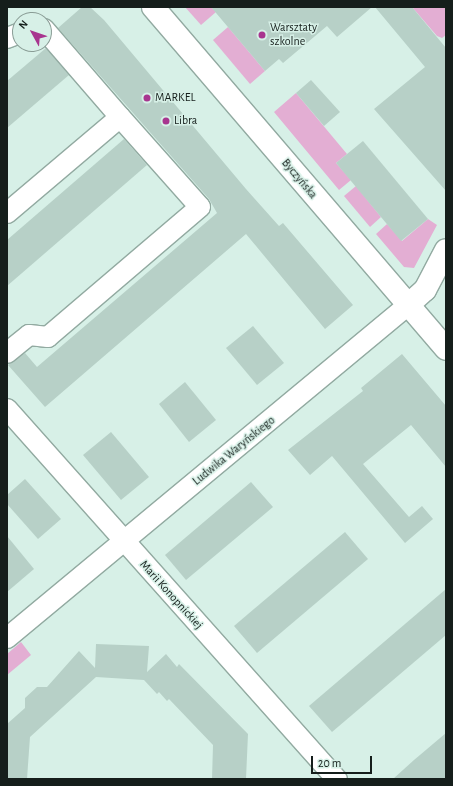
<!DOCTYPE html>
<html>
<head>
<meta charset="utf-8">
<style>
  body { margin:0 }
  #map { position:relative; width:453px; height:786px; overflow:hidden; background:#d7f0e7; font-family:"Alegreya Sans",sans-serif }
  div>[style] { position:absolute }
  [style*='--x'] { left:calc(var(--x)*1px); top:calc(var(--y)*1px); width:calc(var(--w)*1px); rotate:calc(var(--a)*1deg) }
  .green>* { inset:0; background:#e3aed3 }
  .building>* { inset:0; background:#b7d0c7 }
  .roads { filter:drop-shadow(1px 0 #92aaa1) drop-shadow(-1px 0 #92aaa1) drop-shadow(0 1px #92aaa1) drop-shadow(0 -1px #92aaa1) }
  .minor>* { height:20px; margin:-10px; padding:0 10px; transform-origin:10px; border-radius:10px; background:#fff }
  .tertiary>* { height:22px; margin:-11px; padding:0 11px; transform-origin:11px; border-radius:11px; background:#fff }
  .dots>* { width:11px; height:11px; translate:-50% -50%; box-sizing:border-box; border:2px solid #d7f0e7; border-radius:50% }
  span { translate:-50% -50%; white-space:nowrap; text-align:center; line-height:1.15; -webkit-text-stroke:3px #d7f0e7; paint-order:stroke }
  .poi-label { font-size:12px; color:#151e1b }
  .left { translate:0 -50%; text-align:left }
  .street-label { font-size:12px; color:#151e1b }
  .frame { position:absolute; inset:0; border:8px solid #151e1b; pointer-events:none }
  .north { position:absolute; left:12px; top:12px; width:40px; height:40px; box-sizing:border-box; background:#d7f0e7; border:1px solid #899c95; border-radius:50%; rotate:310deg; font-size:11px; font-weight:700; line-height:16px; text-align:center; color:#151e1b }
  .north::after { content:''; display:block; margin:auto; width:14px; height:18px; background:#a8358f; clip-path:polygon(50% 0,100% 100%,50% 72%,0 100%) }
  .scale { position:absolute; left:311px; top:756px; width:61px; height:18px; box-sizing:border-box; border:2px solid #151e1b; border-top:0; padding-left:5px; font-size:12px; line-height:14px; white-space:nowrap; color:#151e1b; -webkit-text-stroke:3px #d7f0e7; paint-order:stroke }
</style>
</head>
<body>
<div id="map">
  <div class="green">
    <i style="clip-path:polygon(185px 7px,211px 7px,216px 12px,201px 25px)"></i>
    <i style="clip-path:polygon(412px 7px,446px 7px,446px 35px,442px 38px,437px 36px)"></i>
    <i style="clip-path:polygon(228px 27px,265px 71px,250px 84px,213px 40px)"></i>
    <i style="clip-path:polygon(296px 93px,347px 154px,336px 163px,351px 180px,339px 190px,274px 112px)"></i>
    <i style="clip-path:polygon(356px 186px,381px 217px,370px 227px,344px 196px)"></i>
    <i style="clip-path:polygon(428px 219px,437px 225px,414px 268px,404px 267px,376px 234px,387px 224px,402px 241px)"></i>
    <i style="clip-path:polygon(21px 642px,31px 655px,7px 675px,7px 654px)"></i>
  </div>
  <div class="building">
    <i style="clip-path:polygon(82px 7px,90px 7px,104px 20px,246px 189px,279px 226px,283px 223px,353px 305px,325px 329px,246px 234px,45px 407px,8px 365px,25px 353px,37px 367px,217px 213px,209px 199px,58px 28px)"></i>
    <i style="clip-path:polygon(211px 7px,372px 7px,337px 37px,327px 26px,283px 63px,279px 59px,265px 71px)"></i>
    <i style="clip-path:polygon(375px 7px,412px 7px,446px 48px,446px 191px,374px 109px,425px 67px)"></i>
    <i style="clip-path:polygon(46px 48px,69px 75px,7px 128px,7px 81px)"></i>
    <i style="clip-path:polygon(311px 80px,340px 112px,324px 126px,296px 93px)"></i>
    <i style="clip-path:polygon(124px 139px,147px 165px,7px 286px,7px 240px)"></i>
    <i style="clip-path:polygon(363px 141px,428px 219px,401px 241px,336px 163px)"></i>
    <i style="clip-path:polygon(253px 326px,284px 363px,257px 385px,226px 348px)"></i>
    <i style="clip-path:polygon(402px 354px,446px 406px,446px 467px,411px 425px,363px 464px,409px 517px,422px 506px,433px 519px,405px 543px,332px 456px,310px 475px,288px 450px,363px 391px,361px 388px)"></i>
    <i style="clip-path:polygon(185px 382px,216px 420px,189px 442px,159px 404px)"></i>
    <i style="clip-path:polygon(111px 432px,149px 477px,121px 500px,83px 455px)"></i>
    <i style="clip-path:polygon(25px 479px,61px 519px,38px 539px,7px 504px,7px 495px)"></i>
    <i style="clip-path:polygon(251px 482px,273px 507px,186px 580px,165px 555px)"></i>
    <i style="clip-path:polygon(345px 532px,368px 559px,257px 653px,234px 626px)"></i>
    <i style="clip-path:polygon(7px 536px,34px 569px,7px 592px)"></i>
    <i style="clip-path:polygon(446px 589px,446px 635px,332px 732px,309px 706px)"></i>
    <i style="clip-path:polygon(96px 644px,149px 646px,147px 672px,166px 654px,177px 667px,179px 664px,248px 734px,246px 779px,212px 779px,213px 745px,169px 699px,167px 701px,159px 692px,157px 694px,144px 680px,96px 677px,30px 737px,27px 779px,7px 779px,7px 724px,25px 708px,25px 698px,37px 687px,47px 687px,79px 651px,95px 668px)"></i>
    <i style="clip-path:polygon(446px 733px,446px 779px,393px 779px,414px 760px)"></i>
  </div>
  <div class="roads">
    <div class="minor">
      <i style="--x:44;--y:29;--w:116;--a:49.2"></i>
      <i style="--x:7;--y:38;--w:14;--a:-21"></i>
      <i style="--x:7;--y:213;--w:148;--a:-40.3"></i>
      <i style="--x:120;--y:117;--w:120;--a:48.4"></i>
      <i style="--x:200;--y:207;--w:200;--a:139.5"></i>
      <i style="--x:48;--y:337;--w:19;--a:-174"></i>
      <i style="--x:29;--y:335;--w:28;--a:141"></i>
      <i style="--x:7;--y:409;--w:496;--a:48.3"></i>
      <i style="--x:7;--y:638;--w:520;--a:-39.69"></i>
    </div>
    <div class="tertiary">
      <i style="--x:153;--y:7;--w:450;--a:49.4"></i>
      <i style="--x:407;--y:306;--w:24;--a:-42"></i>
      <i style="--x:425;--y:290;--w:45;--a:-62.3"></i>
    </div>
  </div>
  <div class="dots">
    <i style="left:262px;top:35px;background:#a8358f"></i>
    <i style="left:147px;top:98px;background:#a8358f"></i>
    <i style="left:166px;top:121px;background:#a8358f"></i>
  </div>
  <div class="poi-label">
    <span class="left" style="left:270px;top:35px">Warsztaty<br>szkolne</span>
    <span class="left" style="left:155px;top:98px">MARKEL</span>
    <span class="left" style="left:174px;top:121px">Libra</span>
  </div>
  <div class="street-label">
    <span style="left:299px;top:179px;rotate:50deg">Byczyńska</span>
    <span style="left:234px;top:451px;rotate:-39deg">Ludwika Waryńskiego</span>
    <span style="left:171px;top:595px;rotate:48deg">Marii Konopnickiej</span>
  </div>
  <div class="frame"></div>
  <div class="north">N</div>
  <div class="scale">20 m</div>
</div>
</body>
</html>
